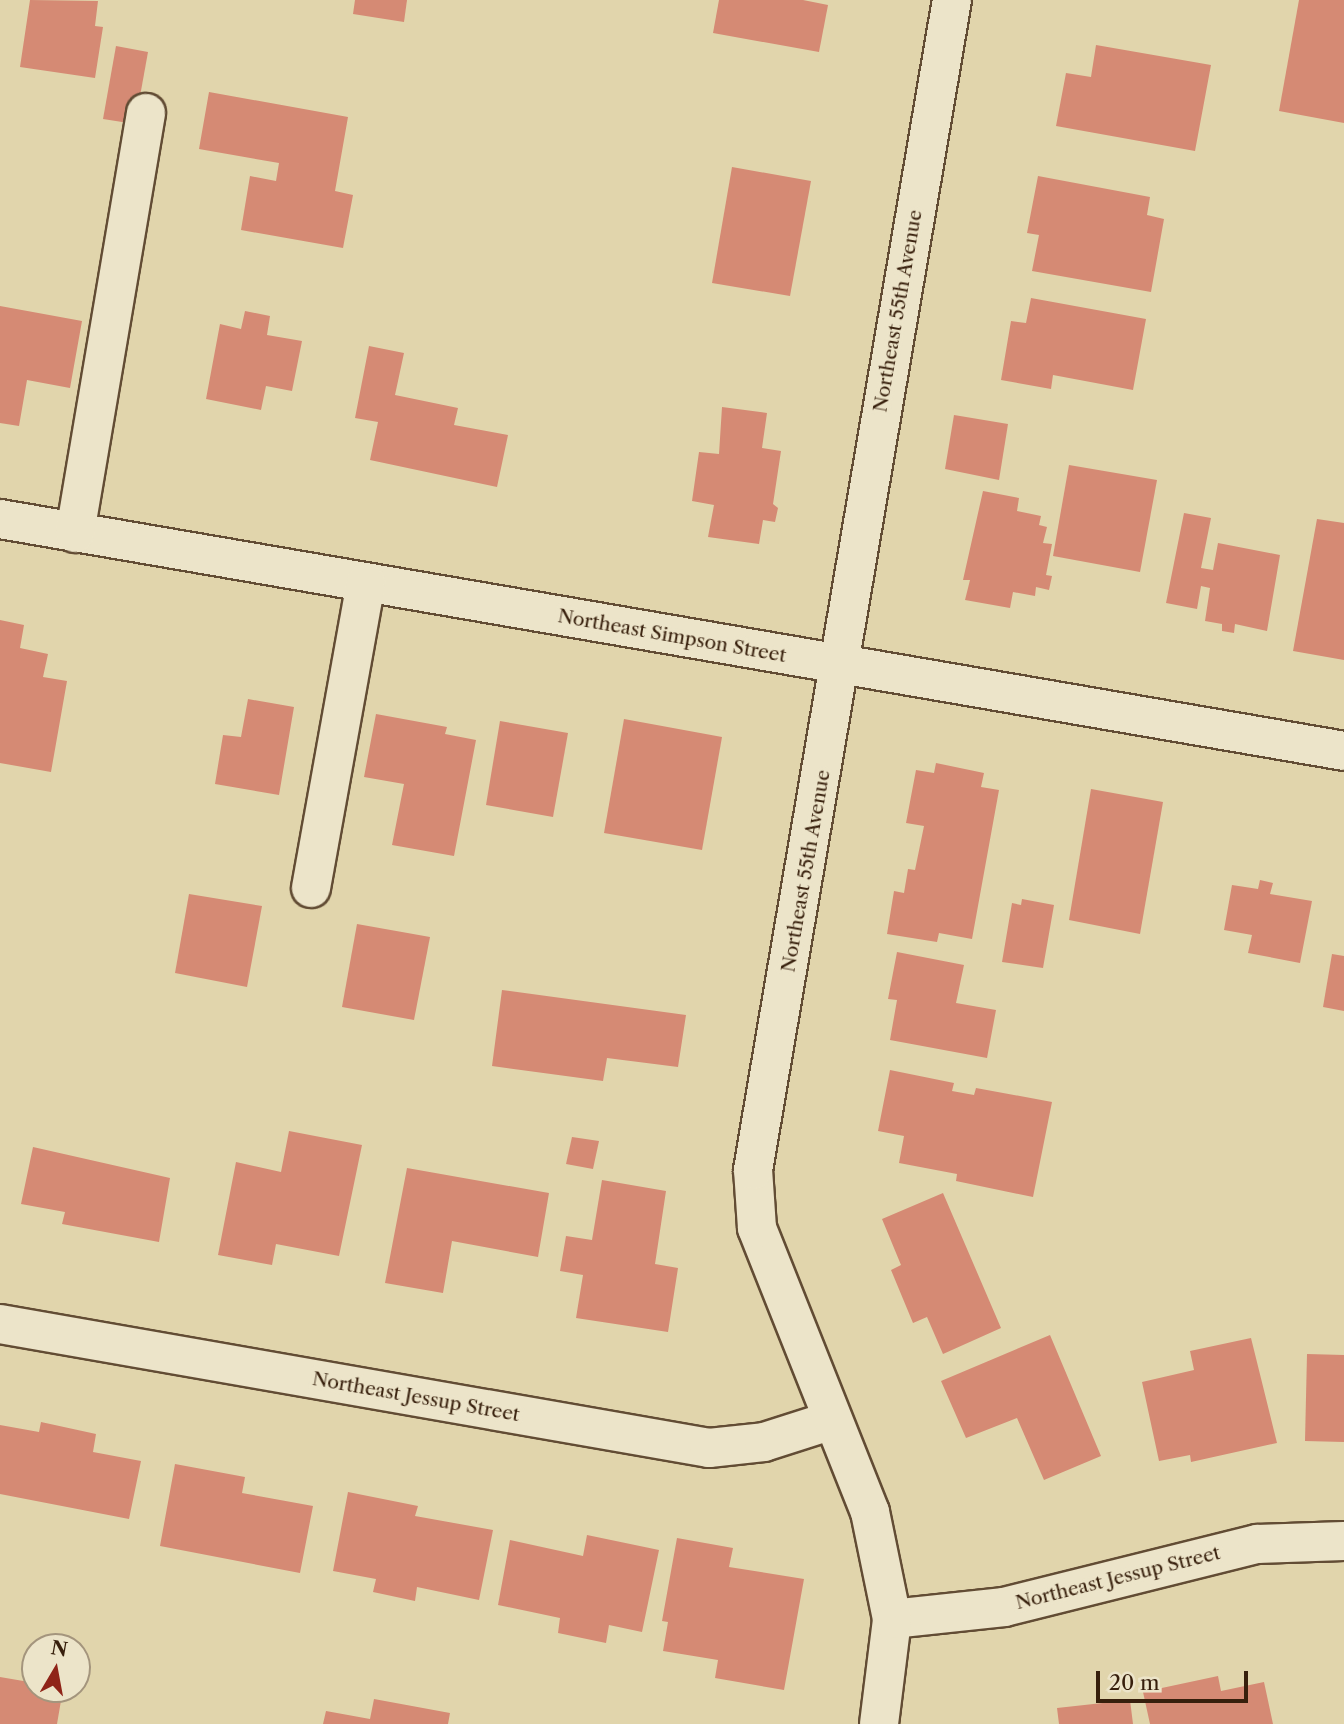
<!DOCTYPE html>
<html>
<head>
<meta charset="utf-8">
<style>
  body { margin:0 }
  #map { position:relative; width:1344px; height:1724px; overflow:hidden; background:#e1d5ac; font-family:"Libre Caslon Text",serif }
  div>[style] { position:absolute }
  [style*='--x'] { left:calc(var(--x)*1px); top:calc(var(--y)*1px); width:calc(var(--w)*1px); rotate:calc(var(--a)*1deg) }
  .building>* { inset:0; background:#d58a74 }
  .roads { filter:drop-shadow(2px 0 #624c34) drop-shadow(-2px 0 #624c34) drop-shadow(0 2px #624c34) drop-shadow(0 -2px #624c34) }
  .minor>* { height:38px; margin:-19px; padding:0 19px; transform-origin:19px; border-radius:19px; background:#ece4c9 }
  span { translate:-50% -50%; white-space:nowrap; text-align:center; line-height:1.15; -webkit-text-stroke:7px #ece4c9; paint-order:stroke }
  .street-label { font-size:19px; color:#371f0c }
  .north { position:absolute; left:21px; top:1633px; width:70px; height:70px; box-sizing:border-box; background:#ece4c9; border:2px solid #a4957d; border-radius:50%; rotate:10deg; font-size:19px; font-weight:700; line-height:28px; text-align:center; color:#371f0c }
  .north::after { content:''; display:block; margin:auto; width:24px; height:32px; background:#8f2418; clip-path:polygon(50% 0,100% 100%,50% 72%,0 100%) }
  .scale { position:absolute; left:1096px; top:1671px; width:152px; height:32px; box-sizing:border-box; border:4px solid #371f0c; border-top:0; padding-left:9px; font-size:21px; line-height:24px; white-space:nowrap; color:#371f0c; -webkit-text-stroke:5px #ece4c9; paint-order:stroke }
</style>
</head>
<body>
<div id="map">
  <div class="building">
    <i style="clip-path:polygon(30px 0,98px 1px,95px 26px,103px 27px,95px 78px,20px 67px)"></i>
    <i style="clip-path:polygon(355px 0,407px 0,404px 22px,353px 14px)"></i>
    <i style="clip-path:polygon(719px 0,803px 0,828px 5px,819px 52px,713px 33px)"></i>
    <i style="clip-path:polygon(1299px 0,1344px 0,1344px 123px,1279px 111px)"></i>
    <i style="clip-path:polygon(1096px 45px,1211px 65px,1195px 151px,1056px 126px,1066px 73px,1091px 77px)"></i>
    <i style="clip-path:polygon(116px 46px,148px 52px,135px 124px,103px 119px)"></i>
    <i style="clip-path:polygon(209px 92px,348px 117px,335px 191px,353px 195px,343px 248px,241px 230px,250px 176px,276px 181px,279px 163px,199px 149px)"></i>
    <i style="clip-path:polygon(732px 167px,811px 181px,790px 296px,712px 283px)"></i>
    <i style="clip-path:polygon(1038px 176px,1150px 197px,1147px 215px,1164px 219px,1151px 292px,1032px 271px,1039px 235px,1027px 233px)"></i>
    <i style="clip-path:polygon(1031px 298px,1146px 319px,1133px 390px,1053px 375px,1051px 389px,1001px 380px,1011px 321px,1026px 323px)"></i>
    <i style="clip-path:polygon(0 306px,82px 321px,70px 388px,27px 380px,19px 426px,0 423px)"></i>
    <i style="clip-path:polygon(245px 311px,270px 316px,267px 335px,302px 341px,292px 391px,266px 386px,261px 410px,206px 399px,220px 324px,241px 329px)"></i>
    <i style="clip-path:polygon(369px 346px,404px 353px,395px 395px,458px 408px,454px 425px,508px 435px,497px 487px,370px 460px,378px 422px,355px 418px)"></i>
    <i style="clip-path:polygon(722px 407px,767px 413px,762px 448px,781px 451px,773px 504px,778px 508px,775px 522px,763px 520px,759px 544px,708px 537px,714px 505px,692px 501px,699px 452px,719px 454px)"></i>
    <i style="clip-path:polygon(954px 415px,1008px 424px,999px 480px,945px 469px)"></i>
    <i style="clip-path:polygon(1069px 465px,1157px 480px,1140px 572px,1053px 556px)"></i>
    <i style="clip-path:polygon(983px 491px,1019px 498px,1017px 511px,1041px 516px,1039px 525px,1047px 527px,1043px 543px,1052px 544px,1046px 575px,1052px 576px,1049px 590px,1036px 587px,1035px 596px,1013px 592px,1010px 608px,965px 600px,970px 580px,963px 580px)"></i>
    <i style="clip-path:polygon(1184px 513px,1211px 518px,1201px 568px,1213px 570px,1218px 543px,1280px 555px,1267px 631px,1235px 624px,1234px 633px,1222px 631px,1222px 624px,1205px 621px,1210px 588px,1201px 586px,1197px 609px,1166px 603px)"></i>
    <i style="clip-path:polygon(1317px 519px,1344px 523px,1344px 660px,1293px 651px)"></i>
    <i style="clip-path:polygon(0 620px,24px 625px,20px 648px,48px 654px,43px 677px,67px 681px,51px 772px,0 763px)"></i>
    <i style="clip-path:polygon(248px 699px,294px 707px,279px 795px,215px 784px,223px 735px,241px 737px)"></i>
    <i style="clip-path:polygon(376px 714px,447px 727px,445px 734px,476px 740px,454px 856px,392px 845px,404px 784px,364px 777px)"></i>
    <i style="clip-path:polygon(624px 719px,722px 737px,702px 850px,604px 833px)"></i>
    <i style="clip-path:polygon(500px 721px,568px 733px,553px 817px,486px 805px)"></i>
    <i style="clip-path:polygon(936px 763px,984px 773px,981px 787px,999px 790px,972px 939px,939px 933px,937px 942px,887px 934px,894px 891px,904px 893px,908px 869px,915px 870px,924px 826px,906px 823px,916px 770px,934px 773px)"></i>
    <i style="clip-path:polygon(1091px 789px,1163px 802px,1140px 934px,1069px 920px)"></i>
    <i style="clip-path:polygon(1260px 880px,1273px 883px,1270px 894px,1312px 901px,1300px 963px,1248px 953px,1252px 935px,1224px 930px,1232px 885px,1258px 889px)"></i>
    <i style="clip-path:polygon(189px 894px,262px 906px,247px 987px,175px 973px)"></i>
    <i style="clip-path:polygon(1022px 899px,1054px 905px,1043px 968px,1002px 962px,1012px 903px,1021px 905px)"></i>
    <i style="clip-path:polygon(357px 924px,430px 937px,414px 1020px,342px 1007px)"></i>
    <i style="clip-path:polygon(897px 952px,964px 965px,956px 1003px,996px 1010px,987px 1058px,890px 1040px,897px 1000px,888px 999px)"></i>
    <i style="clip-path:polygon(1332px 954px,1344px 956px,1344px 1011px,1323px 1007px)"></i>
    <i style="clip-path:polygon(502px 990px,686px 1015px,678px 1067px,607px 1058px,603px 1081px,492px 1066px)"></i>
    <i style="clip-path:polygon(890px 1070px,954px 1083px,952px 1091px,974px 1095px,976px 1088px,1052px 1102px,1033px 1197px,956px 1181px,957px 1174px,899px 1163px,904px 1136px,878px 1131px)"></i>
    <i style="clip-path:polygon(289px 1131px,362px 1145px,339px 1256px,276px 1244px,272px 1265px,218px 1255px,236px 1162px,281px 1172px)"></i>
    <i style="clip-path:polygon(572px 1137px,599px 1141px,593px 1169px,566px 1164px)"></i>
    <i style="clip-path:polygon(33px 1147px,170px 1178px,159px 1242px,62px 1224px,65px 1212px,21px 1204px)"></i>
    <i style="clip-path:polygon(407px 1168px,549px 1193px,538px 1257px,452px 1241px,443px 1293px,385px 1283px)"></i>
    <i style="clip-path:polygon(602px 1180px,666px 1191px,655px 1264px,678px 1268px,668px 1332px,576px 1318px,583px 1275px,560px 1271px,566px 1236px,592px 1240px)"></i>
    <i style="clip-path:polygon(943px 1193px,1001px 1328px,943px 1354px,927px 1317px,913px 1323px,891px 1270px,901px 1265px,882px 1219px)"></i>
    <i style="clip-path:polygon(1050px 1335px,1101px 1456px,1044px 1480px,1017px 1418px,966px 1438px,941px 1381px)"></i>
    <i style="clip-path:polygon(1251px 1338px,1277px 1443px,1191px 1462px,1190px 1455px,1159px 1461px,1142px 1382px,1194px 1370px,1190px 1351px)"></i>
    <i style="clip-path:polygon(1307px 1354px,1344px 1355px,1344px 1442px,1305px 1441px)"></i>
    <i style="clip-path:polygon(41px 1422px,96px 1434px,93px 1452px,141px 1461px,129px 1519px,0 1494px,0 1425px,39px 1432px)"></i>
    <i style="clip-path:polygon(175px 1464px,245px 1477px,242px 1493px,313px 1506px,300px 1573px,160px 1546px)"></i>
    <i style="clip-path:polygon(348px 1492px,418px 1506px,415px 1516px,493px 1530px,479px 1600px,417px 1587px,415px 1601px,373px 1592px,376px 1579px,333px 1571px)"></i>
    <i style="clip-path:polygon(587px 1535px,659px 1550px,642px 1632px,609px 1625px,606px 1643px,558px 1633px,560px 1618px,498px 1605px,510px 1540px,583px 1556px)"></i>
    <i style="clip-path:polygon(677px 1538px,733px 1548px,729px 1567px,804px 1579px,784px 1690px,715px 1678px,718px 1660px,663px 1651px,668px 1622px,662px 1621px)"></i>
    <i style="clip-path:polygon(1218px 1676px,1221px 1691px,1264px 1682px,1273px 1724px,1150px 1724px,1143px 1692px)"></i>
    <i style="clip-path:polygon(0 1677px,35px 1683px,35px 1689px,63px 1689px,57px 1724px,0 1724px)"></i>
    <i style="clip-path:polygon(374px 1699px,450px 1713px,448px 1724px,323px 1724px,326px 1711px,370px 1719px)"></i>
    <i style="clip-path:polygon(1130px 1700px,1133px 1724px,1059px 1724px,1057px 1708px)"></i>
  </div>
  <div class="roads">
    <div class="minor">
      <i style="--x:0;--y:519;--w:1364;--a:9.79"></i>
      <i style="--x:75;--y:533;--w:426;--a:-80.4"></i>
      <i style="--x:311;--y:888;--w:310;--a:-79.8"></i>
      <i style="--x:0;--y:1324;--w:720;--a:9.92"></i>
      <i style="--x:709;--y:1448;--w:55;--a:-6.2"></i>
      <i style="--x:764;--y:1442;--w:69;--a:-17.7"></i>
      <i style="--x:892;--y:1619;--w:113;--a:-6.1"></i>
      <i style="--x:1004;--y:1607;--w:261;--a:-14"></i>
      <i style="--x:1257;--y:1544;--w:87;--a:-2"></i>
      <i style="--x:879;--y:1724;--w:106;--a:-82.9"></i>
      <i style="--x:892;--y:1619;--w:109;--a:-101.6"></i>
      <i style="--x:870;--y:1512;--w:306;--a:-111.7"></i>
      <i style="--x:757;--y:1228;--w:58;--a:-93.9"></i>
      <i style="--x:753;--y:1170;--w:1187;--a:-80.35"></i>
    </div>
  </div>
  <div class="street-label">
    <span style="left:898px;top:311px;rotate:-80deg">Northeast 55th Avenue</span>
    <span style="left:672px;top:636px;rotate:10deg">Northeast Simpson Street</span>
    <span style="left:806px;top:871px;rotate:-80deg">Northeast 55th Avenue</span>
    <span style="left:416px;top:1397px;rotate:10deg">Northeast Jessup Street</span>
    <span style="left:1118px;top:1578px;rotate:-14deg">Northeast Jessup Street</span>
  </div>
  <div class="north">N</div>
  <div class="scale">20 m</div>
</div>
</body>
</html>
